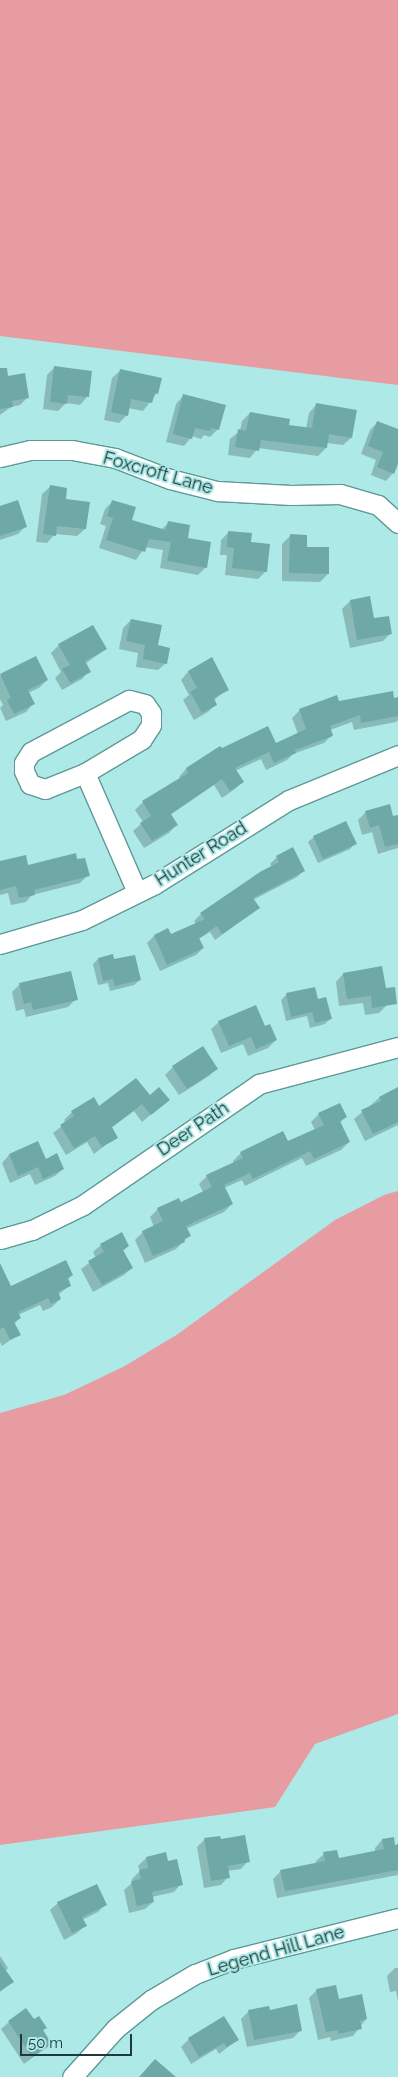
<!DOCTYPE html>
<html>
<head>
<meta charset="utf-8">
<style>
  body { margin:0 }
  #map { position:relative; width:398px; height:2077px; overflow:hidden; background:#ace9e7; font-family:Raleway,sans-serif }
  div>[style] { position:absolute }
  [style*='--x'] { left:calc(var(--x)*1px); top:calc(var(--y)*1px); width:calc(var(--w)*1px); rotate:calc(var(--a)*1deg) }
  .green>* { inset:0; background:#e79ca2 }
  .shadow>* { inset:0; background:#0003 }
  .building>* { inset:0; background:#6ea9a8 }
  .roads { filter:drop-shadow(1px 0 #5e9997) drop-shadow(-1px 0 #5e9997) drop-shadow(0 1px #5e9997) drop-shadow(0 -1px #5e9997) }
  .minor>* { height:19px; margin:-9.5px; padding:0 9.5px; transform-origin:9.5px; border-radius:9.5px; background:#fff }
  span { translate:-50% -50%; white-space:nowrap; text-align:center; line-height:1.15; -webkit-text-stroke:4px #ace9e7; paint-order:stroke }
  .street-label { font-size:18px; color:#213a39 }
  .scale { position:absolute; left:20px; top:2034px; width:112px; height:22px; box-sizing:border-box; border:2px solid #213a39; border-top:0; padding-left:6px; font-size:15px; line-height:18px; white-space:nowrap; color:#213a39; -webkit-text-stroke:4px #ace9e7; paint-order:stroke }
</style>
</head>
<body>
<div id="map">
  <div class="green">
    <i style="clip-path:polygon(0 0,398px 0,398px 385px,0 336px)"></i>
    <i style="clip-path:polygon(398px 1191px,398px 1714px,315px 1744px,275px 1807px,0 1845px,0 1413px,64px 1395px,123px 1367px,178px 1334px,335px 1220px,384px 1195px)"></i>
  </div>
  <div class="shadow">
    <i style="clip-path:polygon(55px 367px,87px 397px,80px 405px,66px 403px,58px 411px,43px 409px,47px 375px)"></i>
    <i style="clip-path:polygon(120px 371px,157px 393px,143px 411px,128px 408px,127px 415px,119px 423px,104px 420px,112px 378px)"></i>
    <i style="clip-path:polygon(0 380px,27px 398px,20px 405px,11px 407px,0 415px)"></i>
    <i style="clip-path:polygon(183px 396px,218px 429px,210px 437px,204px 435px,201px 439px,192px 436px,184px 446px,166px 442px,176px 404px)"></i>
    <i style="clip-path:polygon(316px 405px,351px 438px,343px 445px,327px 443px,326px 448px,318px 456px,258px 448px,250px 458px,228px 455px,230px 439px,240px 431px,242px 421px,250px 413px,287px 426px,306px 429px,309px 413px)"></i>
    <i style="clip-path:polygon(378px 422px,398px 430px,398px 460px,393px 473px,386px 481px,371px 475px,376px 460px,361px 454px,370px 430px)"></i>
    <i style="clip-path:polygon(50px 487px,65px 500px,85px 529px,77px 536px,55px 534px,47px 543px,36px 542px,42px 494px)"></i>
    <i style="clip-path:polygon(113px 501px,130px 521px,161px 530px,168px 523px,187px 540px,206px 567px,198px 575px,160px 568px,163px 550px,145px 547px,136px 560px,99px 548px,106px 526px,100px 524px,105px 509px)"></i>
    <i style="clip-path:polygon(0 507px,26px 526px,18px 534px,0 540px)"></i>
    <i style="clip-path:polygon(229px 532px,250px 543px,266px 571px,258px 579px,225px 575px,227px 555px,220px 555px,221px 540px)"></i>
    <i style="clip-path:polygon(290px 536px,306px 548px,328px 574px,320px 582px,282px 581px,282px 544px)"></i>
    <i style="clip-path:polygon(350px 601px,373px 620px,391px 633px,383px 641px,350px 648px,342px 609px)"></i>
    <i style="clip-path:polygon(131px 620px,156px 646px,166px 663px,158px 670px,136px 667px,138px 653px,119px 649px,123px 628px)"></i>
    <i style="clip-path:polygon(59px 645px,106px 649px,85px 664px,89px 671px,82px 679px,62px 690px,55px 678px,61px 672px,51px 653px)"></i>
    <i style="clip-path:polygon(36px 658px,47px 680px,39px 688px,28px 693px,33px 704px,26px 712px,6px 721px,0 708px,3px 705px,0 699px,0 676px)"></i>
    <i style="clip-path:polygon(212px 659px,227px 689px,213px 701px,216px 704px,208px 712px,194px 720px,183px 700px,189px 695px,181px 680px,188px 672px)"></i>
    <i style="clip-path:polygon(398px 699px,398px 720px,396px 722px,354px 730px,352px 722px,330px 730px,332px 735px,324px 743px,293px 754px,287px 760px,266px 770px,261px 759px,235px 771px,242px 782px,235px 789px,222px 798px,214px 785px,170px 815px,176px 825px,169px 833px,144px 848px,133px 831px,143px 822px,135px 810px,143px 802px,180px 779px,179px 777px,186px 769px,220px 747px,221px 749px,275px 745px,298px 734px,292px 718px,300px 710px,338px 702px)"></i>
    <i style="clip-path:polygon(366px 812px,392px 818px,398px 816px,398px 848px,378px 854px,372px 832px,362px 835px,358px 820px)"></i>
    <i style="clip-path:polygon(314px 837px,355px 843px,350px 849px,318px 863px,308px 842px)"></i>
    <i style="clip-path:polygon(277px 857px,304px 870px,297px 877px,253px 900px,259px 908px,215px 940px,210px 932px,199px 939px,203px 948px,196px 955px,160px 971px,147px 943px,154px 936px,171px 936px,196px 924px,194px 921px,201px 914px,272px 867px,270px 864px)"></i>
    <i style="clip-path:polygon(76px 861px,88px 875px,80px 883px,32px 895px,26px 902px,11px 905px,8px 893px,0 895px,0 862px,27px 866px)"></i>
    <i style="clip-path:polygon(98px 959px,113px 961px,140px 980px,134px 985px,110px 991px,108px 983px,98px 985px,93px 964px)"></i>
    <i style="clip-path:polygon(343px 974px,387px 1005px,379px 1013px,365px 1015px,363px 1003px,339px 1006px,336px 982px)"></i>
    <i style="clip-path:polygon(20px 984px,76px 999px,68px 1007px,26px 1017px,24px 1009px,16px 1011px,12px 992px)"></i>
    <i style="clip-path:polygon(314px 988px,317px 1000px,330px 1019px,325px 1024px,310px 1028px,307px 1016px,286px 1021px,281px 1000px,286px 995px)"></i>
    <i style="clip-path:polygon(219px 1022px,264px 1027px,276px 1040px,268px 1048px,248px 1056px,243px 1044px,221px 1053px,211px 1029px)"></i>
    <i style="clip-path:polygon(173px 1067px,217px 1068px,209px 1076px,179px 1095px,165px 1075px)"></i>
    <i style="clip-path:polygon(398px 1089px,398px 1125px,365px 1141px,354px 1119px,379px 1098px)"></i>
    <i style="clip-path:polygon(149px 1097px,168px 1100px,142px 1122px,134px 1111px,111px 1128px,116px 1137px,94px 1154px,87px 1142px,66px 1155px,53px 1133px,66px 1123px,64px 1120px,72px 1112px)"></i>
    <i style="clip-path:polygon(319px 1114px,345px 1117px,340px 1123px,349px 1142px,341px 1150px,306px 1166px,302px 1158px,245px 1186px,242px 1180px,224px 1188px,232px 1204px,224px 1212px,186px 1229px,189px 1236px,176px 1249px,145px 1263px,135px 1240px,143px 1232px,154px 1227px,150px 1217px,158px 1209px,180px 1204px,203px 1192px,199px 1184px,207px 1176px,234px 1164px,233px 1161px,241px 1153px,288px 1143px,315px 1130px,311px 1122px)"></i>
    <i style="clip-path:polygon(37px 1143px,45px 1160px,63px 1169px,55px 1176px,35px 1185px,30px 1174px,10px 1183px,2px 1163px,9px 1155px)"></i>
    <i style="clip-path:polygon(101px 1245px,128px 1246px,123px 1251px,132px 1268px,124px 1275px,93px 1292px,81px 1269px,96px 1258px,93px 1252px)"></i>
    <i style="clip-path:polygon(72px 1275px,67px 1280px,70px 1285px,58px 1295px,60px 1299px,52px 1307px,43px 1311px,40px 1305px,18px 1315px,20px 1318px,14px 1324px,19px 1334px,2px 1346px,0 1342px,0 1284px,11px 1288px)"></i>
    <i style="clip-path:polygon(204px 1840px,220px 1841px,248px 1861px,241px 1869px,227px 1871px,228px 1877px,221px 1885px,204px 1888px,197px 1847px)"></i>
    <i style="clip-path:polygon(382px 1840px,394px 1846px,398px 1846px,398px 1875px,277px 1898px,273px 1879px,281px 1871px,316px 1864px,316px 1861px,324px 1854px,338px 1859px,375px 1852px,375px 1848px)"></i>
    <i style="clip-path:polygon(146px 1858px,167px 1862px,181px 1884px,174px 1892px,152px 1897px,153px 1902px,145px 1909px,129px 1913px,124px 1890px,133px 1882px,132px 1879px,140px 1871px,138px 1866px)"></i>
    <i style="clip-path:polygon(58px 1903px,106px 1904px,98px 1912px,82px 1920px,85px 1926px,77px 1933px,64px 1940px,50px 1910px)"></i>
    <i style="clip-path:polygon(0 1956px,8px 1968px,5px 1971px,12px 1982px,0 1992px)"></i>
    <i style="clip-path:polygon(395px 1968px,398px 1968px,398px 2001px,396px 1991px,390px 1992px,387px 1976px)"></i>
    <i style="clip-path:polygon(317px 1990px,339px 2001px,366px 2019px,353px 2036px,331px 2041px,330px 2037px,318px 2040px,309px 1998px)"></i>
    <i style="clip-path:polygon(249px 2011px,269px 2011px,301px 2030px,293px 2038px,247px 2047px,241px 2019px)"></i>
    <i style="clip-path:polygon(33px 2021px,51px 2044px,24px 2064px,1px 2029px,9px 2022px)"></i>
    <i style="clip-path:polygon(189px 2039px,237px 2040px,219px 2054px,216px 2049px,191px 2064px,181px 2047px)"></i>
  </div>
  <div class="building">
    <i style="clip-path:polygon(54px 366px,92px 371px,89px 397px,68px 395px,67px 404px,50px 402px)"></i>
    <i style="clip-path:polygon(0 368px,7px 368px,8px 376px,25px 373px,29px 398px,12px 401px,13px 407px,0 409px)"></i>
    <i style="clip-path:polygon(120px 369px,162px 378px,158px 394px,155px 393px,152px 403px,131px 399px,128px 416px,111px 412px)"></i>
    <i style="clip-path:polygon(183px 394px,226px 405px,219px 430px,211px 428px,210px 431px,195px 428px,192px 439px,173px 434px)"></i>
    <i style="clip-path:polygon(316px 403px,357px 410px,352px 438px,329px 434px,327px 448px,261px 440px,259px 451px,235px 447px,238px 429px,246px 431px,250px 412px,290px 419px,289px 425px,312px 428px)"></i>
    <i style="clip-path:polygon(377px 421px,398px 429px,398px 464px,394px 474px,377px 467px,383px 452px,368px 446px)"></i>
    <i style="clip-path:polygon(50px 485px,67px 488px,66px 499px,90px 502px,86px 529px,57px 526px,56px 536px,43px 534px)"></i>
    <i style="clip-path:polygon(18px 500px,27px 527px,0 536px,0 506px)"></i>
    <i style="clip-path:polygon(112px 500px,136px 507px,132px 520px,166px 530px,168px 521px,190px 525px,188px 538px,211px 542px,207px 568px,167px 561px,171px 542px,149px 539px,145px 552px,106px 540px,113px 518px,107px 516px)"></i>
    <i style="clip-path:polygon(228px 531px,252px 533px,251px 542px,270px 544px,267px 572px,232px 568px,234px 548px,227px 547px)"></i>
    <i style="clip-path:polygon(290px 534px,307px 535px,307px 547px,329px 547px,329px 574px,289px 573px)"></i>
    <i style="clip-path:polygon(370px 596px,374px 618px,389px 616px,392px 634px,357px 640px,350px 600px)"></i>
    <i style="clip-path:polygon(131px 619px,162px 625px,158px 645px,170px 648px,167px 664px,143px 659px,145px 645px,126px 641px)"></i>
    <i style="clip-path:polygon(93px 625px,107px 649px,85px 661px,91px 672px,70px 683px,62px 669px,70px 665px,58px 644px)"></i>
    <i style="clip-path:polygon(36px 656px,48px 680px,28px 690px,35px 704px,14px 714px,7px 700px,11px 698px,0 674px)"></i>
    <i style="clip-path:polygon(212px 657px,229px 690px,214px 698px,217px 705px,202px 713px,190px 692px,197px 688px,188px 671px)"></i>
    <i style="clip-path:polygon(393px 691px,394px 698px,398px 697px,398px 716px,361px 723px,360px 715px,330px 726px,333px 736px,295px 750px,296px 753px,274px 763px,269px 752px,235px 768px,244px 782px,230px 791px,222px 779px,171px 814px,178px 825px,152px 841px,140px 823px,151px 816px,142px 801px,188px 773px,186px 768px,220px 746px,222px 748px,268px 726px,276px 743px,306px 729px,299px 709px,337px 695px,339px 701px)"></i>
    <i style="clip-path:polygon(390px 804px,393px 816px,398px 815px,398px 844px,385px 847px,379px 825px,370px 828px,365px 811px)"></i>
    <i style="clip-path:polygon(346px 821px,357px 844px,323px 859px,313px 836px)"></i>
    <i style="clip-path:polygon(293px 847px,305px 871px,253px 898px,260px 908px,222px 934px,217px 926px,199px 938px,204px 948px,167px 965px,154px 935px,168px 928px,171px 934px,205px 919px,200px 913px,260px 872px,279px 862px,276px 856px)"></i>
    <i style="clip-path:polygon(76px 853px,77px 859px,85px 858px,90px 876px,34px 890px,35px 895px,19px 898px,16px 886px,0 890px,0 861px,26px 855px,28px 865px)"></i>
    <i style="clip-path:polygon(113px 954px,114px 959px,135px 955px,141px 980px,115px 986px,113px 979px,103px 981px,98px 958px)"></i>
    <i style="clip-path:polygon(382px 966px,386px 988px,395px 987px,397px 1004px,372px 1008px,371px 996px,347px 999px,343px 973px)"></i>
    <i style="clip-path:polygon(71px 971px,78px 1000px,33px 1010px,31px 1002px,24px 1004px,19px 983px)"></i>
    <i style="clip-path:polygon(315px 987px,318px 999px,326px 997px,332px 1019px,315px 1023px,312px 1012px,291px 1017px,286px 993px)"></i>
    <i style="clip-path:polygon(256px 1005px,265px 1026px,270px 1024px,277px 1040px,256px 1049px,251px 1037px,229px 1046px,218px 1021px)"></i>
    <i style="clip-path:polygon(203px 1046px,218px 1069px,187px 1089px,172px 1066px)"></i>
    <i style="clip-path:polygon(136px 1078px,150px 1095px,159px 1087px,170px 1100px,151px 1115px,142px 1104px,112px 1127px,118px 1138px,102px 1147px,95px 1136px,74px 1148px,60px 1125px,74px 1116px,71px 1111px,94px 1097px,99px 1106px)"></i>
    <i style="clip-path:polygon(398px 1087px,398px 1122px,373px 1134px,361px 1110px,381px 1101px,379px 1097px)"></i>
    <i style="clip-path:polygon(340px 1103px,347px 1117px,340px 1121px,350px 1142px,314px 1159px,310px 1151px,253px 1179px,250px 1173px,224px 1185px,233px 1204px,186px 1226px,191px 1236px,184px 1239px,185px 1242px,153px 1256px,142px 1231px,163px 1221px,157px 1208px,179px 1198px,181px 1202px,212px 1187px,206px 1175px,243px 1158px,240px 1152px,283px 1131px,288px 1141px,324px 1125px,318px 1113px)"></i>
    <i style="clip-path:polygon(38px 1141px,46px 1159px,57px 1153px,64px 1169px,43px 1179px,38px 1167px,18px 1176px,9px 1154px)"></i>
    <i style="clip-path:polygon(122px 1232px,129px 1246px,123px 1250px,133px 1268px,102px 1285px,88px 1261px,104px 1252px,100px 1244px)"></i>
    <i style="clip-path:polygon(66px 1260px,73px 1275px,68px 1278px,71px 1286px,58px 1292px,61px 1299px,51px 1304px,48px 1298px,18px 1312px,21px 1318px,14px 1322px,21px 1335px,10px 1340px,4px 1327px,0 1329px,0 1263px,11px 1286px)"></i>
    <i style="clip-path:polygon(245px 1835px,250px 1862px,228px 1866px,230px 1878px,211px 1881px,204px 1838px,220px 1836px,221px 1839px)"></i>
    <i style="clip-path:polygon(394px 1837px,395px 1845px,398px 1844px,398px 1870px,285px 1891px,280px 1870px,325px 1861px,323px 1852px,337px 1850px,339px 1858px,384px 1849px,382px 1839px)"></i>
    <i style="clip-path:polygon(166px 1852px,168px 1861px,177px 1859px,183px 1885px,152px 1892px,154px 1902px,137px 1906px,131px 1881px,141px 1879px,139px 1870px,148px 1868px,146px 1857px)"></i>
    <i style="clip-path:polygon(97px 1884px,107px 1905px,82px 1917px,87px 1926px,72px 1933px,57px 1902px)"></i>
    <i style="clip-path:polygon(0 1962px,14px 1982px,0 1991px)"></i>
    <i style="clip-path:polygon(336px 1985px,339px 1999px,362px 1994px,367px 2019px,360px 2021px,362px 2029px,338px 2034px,338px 2030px,326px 2032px,316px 1989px)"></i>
    <i style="clip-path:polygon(297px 2004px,302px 2031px,254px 2040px,248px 2010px,269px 2006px,270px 2010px)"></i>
    <i style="clip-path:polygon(26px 2008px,34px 2019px,39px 2016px,47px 2028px,43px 2030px,52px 2044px,32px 2057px,8px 2021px)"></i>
    <i style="clip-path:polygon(224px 2016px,239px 2040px,227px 2047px,224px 2043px,199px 2057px,188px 2038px)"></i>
    <i style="clip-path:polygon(155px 2059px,176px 2077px,139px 2077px)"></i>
  </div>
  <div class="roads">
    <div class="minor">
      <i style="--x:0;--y:457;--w:31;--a:-13"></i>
      <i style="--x:30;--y:450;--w:42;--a:0"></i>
      <i style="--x:72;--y:450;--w:44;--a:10.5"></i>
      <i style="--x:115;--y:458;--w:59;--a:20.9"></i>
      <i style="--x:170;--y:479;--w:49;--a:14.3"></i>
      <i style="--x:217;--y:491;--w:74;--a:3.1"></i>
      <i style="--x:291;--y:495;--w:49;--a:-1.2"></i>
      <i style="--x:340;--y:494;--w:40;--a:16"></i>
      <i style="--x:378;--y:505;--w:27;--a:42"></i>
      <i style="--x:129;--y:700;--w:16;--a:14"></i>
      <i style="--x:145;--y:704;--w:11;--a:56"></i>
      <i style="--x:151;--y:713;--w:12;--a:90"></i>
      <i style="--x:151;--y:725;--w:17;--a:123"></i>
      <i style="--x:142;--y:739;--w:66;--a:149.2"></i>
      <i style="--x:85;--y:773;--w:43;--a:158.2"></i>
      <i style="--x:45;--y:789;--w:16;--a:-162"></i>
      <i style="--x:30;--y:784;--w:14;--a:-115"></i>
      <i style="--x:24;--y:771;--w:8;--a:-90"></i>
      <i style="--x:24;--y:763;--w:13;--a:-58"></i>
      <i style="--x:31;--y:752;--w:111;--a:-28"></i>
      <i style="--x:85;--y:773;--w:130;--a:66.4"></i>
      <i style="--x:0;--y:944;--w:85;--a:-16.3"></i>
      <i style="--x:82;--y:920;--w:81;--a:-26.3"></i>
      <i style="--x:155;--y:884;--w:158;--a:-32.1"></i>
      <i style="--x:289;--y:800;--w:118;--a:-22.4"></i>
      <i style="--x:0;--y:1239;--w:33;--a:-16"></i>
      <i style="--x:32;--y:1230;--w:57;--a:-26.1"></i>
      <i style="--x:83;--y:1205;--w:214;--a:-34.5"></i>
      <i style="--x:259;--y:1084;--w:144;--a:-14.9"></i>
      <i style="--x:72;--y:2077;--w:66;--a:-48.1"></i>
      <i style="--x:116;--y:2028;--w:45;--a:-38.7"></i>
      <i style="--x:151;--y:2000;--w:51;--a:-30.6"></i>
      <i style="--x:195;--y:1974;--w:42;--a:-21"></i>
      <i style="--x:234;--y:1959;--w:169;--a:-14"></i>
    </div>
  </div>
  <div class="street-label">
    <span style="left:158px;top:473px;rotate:16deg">Foxcroft Lane</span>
    <span style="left:201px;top:854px;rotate:-32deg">Hunter Road</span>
    <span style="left:193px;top:1129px;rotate:-34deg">Deer Path</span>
    <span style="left:276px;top:1951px;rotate:-16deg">Legend Hill Lane</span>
  </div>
  <div class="scale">50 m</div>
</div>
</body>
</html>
